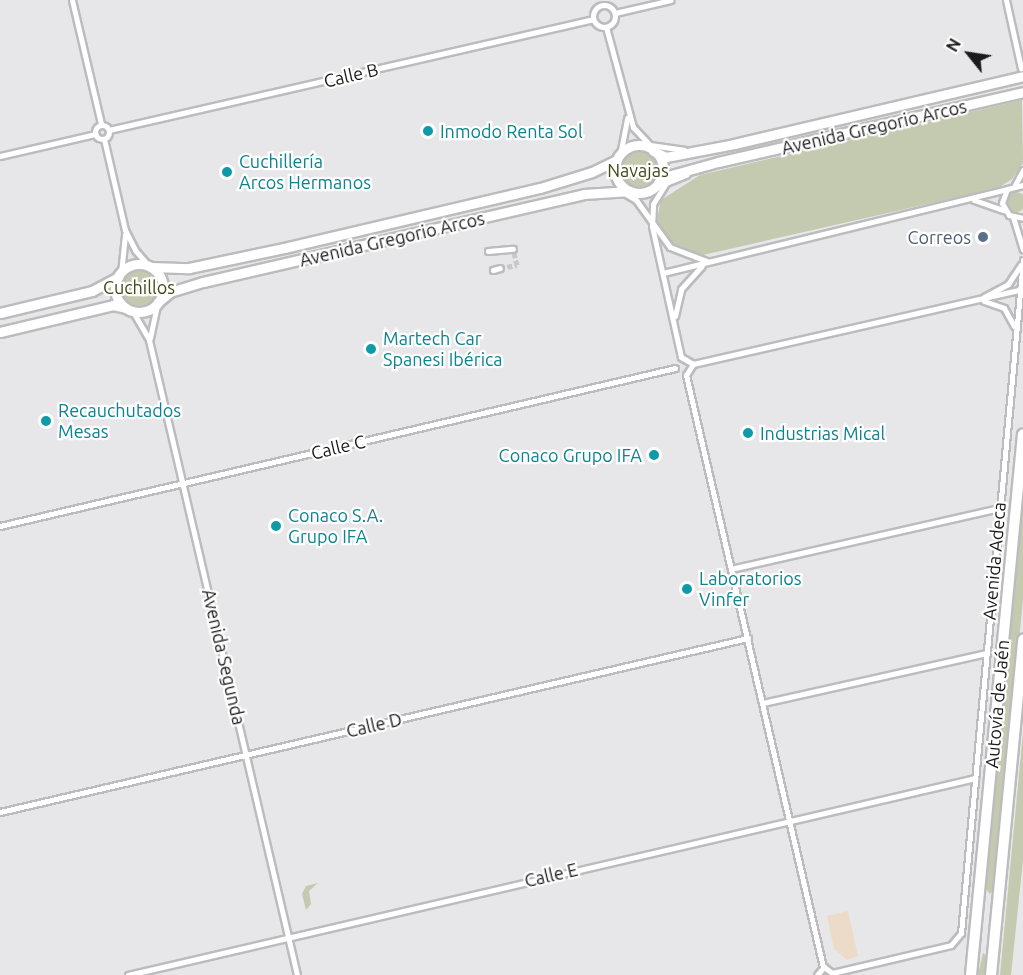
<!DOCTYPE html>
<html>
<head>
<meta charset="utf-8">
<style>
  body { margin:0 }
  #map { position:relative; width:1023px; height:975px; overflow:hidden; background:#e7e7e9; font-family:Ubuntu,sans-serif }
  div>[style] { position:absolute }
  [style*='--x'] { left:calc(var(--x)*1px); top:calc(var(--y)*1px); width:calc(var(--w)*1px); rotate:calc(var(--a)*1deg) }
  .commercial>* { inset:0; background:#ecdbc9 }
  .green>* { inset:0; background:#c4cab0 }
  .round { border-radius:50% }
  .minor-tunnel>* { height:5px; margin-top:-2.5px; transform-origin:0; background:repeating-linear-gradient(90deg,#c8c8ca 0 5px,transparent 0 7.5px) }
  .roads { filter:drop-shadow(2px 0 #bcbcbe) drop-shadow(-2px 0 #bcbcbe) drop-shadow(0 2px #bcbcbe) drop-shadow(0 -2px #bcbcbe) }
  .minor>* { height:5px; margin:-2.5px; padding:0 2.5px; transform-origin:2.5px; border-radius:2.5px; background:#fff }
  .minor>.ring { margin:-2.5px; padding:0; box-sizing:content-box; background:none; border:5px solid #fff; border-radius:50% }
  .primary>* { height:9px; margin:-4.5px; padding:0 4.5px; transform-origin:4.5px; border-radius:4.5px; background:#fff }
  .primary>.ring { margin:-4.5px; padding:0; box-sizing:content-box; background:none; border:9px solid #fff; border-radius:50% }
  .motorway>* { height:10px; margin:-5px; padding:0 5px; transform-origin:5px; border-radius:5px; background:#fff }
  .dots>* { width:16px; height:16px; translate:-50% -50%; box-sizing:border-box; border:3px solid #fff; border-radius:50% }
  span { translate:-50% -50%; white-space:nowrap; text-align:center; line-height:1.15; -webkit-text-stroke:4.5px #fff; paint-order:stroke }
  .street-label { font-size:18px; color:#1b1b1c }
  .culture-label { font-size:18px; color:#0d838f }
  .left { translate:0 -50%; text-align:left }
  .right { translate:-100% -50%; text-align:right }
  .park-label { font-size:18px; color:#424a16 }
  .service-label { font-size:18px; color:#4e5e75 }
  .north { position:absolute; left:939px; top:24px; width:60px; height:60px; -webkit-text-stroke:4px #fff; paint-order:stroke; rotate:300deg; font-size:16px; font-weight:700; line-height:24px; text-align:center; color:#1b1b1c }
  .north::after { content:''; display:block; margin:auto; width:21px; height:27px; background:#1b1b1c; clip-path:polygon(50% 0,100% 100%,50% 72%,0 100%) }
</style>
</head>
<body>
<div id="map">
  <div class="commercial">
    <i style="clip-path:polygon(848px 911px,858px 956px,847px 960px,834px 949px,827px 916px)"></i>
  </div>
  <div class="green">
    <i style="clip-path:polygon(1022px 100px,1023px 163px,1012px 179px,998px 188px,703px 255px,672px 245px,657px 220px,661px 200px,700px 175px)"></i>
    <i class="round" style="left:619px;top:151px;width:38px;height:38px"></i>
    <i class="round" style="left:1006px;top:192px;width:20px;height:20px"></i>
    <i class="round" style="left:120px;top:268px;width:38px;height:38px"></i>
    <i style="clip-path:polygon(1023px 481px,1023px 600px,994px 889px,990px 894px,986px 889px)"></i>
    <i style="clip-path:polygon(1023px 732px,1023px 860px,1011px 975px,1000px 975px)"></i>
    <i style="clip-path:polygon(318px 883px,309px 891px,311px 904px,306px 910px,302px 894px,306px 886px)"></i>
    <i style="clip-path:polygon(983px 953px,989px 958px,987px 975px,978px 975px)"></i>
  </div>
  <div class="minor-tunnel">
    <i style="--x:500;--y:268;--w:17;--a:-10"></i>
    <i style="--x:517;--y:265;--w:16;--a:-104"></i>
  </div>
  <div class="roads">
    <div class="minor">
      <i style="--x:72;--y:0;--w:127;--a:76.8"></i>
      <i style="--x:1006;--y:0;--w:70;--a:77.6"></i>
      <i class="ring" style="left:593px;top:5px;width:17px;height:17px"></i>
      <i style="--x:615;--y:13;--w:57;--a:-13.1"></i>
      <i style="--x:606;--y:27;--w:104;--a:74.9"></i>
      <i style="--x:633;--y:127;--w:25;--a:47"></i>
      <i style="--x:650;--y:145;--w:34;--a:8"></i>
      <i class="ring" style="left:95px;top:125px;width:9px;height:9px"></i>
      <i style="--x:109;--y:130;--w:496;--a:-12.9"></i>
      <i style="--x:104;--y:139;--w:93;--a:77"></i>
      <i style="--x:125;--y:230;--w:22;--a:63"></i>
      <i style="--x:135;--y:250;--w:21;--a:49"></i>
      <i style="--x:620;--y:155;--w:38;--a:-79"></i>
      <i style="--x:0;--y:156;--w:98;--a:-13"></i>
      <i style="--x:1015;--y:185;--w:17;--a:-62"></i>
      <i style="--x:1023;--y:185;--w:16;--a:166"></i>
      <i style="--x:1007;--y:189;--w:15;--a:110"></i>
      <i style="--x:1002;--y:203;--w:14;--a:60"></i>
      <i style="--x:1009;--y:215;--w:14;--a:12"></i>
      <i style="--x:626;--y:194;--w:12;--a:31"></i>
      <i style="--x:636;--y:200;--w:58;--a:54.1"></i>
      <i style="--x:670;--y:247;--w:40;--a:21"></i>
      <i style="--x:974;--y:200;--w:31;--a:19"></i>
      <i style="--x:1013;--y:217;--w:34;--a:73"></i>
      <i style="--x:488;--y:251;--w:25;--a:-5"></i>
      <i style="--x:493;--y:270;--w:7;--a:-16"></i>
      <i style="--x:121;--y:273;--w:39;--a:-84"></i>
      <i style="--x:663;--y:273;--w:354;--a:-13.7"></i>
      <i style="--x:984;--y:297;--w:27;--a:-28"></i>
      <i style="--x:1008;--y:284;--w:23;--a:-56"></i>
      <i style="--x:984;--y:301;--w:21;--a:19"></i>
      <i style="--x:1004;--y:308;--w:21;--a:61"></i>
      <i style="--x:132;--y:310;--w:34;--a:60"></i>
      <i style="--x:149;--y:340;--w:652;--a:76.88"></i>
      <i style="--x:675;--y:316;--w:28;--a:-77"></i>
      <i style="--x:681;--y:289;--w:31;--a:-48"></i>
      <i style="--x:150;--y:338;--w:35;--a:-78"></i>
      <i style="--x:681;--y:357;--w:134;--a:-102.5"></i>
      <i style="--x:652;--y:226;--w:22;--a:-87"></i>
      <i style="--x:653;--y:204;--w:25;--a:-58"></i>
      <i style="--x:666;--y:183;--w:22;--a:-22"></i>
      <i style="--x:681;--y:357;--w:14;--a:30"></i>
      <i style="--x:693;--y:364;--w:13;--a:122"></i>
      <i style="--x:693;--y:364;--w:334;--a:-12.8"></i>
      <i style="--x:686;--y:375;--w:608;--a:76.97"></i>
      <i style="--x:0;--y:526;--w:693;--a:-13.17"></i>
      <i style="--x:731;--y:569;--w:275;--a:-12.8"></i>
      <i style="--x:763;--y:703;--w:229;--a:-12.6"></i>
      <i style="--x:0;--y:812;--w:768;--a:-13.1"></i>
      <i style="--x:832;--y:973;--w:122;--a:-13.2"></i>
      <i style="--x:951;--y:945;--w:16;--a:-50"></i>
      <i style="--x:961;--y:933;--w:676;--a:-84.74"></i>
      <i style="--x:128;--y:975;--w:870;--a:-13.09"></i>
      <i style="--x:817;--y:975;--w:11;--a:-49"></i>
      <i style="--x:824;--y:967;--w:10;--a:37"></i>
    </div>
    <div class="primary">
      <i class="ring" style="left:615px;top:145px;width:39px;height:39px"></i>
      <i style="--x:653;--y:151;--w:14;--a:25"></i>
      <i style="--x:666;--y:157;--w:69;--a:-10.8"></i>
      <i style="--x:734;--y:144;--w:297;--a:-13.2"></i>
      <i style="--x:658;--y:183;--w:8;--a:-45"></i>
      <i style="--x:664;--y:177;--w:56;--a:-15.5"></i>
      <i style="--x:718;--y:162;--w:313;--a:-12.9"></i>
      <i class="ring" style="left:115px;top:264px;width:39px;height:39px"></i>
      <i style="--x:151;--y:267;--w:38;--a:2"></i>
      <i style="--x:189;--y:268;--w:97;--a:-11.9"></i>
      <i style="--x:284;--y:248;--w:263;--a:-13.2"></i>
      <i style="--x:540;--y:188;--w:54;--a:-17.1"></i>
      <i style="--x:592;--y:172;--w:28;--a:-26"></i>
      <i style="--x:158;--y:302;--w:16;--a:-40"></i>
      <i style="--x:170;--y:292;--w:34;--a:-17"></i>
      <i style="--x:203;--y:282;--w:391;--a:-13"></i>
      <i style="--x:584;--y:194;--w:46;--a:-3.7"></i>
      <i style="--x:0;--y:313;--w:95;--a:-13.4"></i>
      <i style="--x:92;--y:291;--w:30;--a:-28"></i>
      <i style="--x:0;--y:332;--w:116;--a:-13.4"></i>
      <i style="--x:113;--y:305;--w:13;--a:13"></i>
    </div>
    <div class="motorway">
      <i style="--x:971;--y:975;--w:543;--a:-84.51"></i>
      <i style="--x:991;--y:975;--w:337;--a:-84.5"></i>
    </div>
  </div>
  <div class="dots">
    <i style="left:428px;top:131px;background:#0f9aa8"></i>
    <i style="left:227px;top:172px;background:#0f9aa8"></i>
    <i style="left:983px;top:237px;background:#5c6f8a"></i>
    <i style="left:371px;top:349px;background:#0f9aa8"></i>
    <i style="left:46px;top:421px;background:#0f9aa8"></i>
    <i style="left:748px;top:433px;background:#0f9aa8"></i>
    <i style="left:654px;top:455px;background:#0f9aa8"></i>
    <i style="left:276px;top:526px;background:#0f9aa8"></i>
    <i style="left:687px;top:589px;background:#0f9aa8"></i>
  </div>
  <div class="street-label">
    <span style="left:351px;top:75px;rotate:-13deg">Calle B</span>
    <span style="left:874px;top:127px;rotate:-13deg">Avenida Gregorio Arcos</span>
    <span style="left:392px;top:239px;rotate:-13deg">Avenida Gregorio Arcos</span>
    <span style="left:338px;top:447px;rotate:-13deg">Calle C</span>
    <span style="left:994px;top:561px;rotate:-85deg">Avenida Adeca</span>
    <span style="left:224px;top:657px;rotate:77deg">Avenida Segunda</span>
    <span style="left:997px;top:704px;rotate:-85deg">Autovía de Jaén</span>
    <span style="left:374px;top:725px;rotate:-13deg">Calle D</span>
    <span style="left:551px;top:875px;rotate:-13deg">Calle E</span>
  </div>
  <div class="culture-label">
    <span class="left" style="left:440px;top:131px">Inmodo Renta Sol</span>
    <span class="left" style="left:239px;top:172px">Cuchillería<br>Arcos Hermanos</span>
    <span class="left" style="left:383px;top:349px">Martech Car<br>Spanesi Ibérica</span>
    <span class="left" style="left:58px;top:421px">Recauchutados<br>Mesas</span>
    <span class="left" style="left:760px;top:433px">Industrias Mical</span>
    <span class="right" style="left:642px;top:455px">Conaco Grupo IFA</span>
    <span class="left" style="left:288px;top:526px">Conaco S.A.<br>Grupo IFA</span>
    <span class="left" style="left:699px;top:589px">Laboratorios<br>Vinfer</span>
  </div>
  <div class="park-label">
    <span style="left:638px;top:170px">Navajas</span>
    <span style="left:139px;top:287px">Cuchillos</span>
  </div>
  <div class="service-label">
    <span class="right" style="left:971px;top:237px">Correos</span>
  </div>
  <div class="north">N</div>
</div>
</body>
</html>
